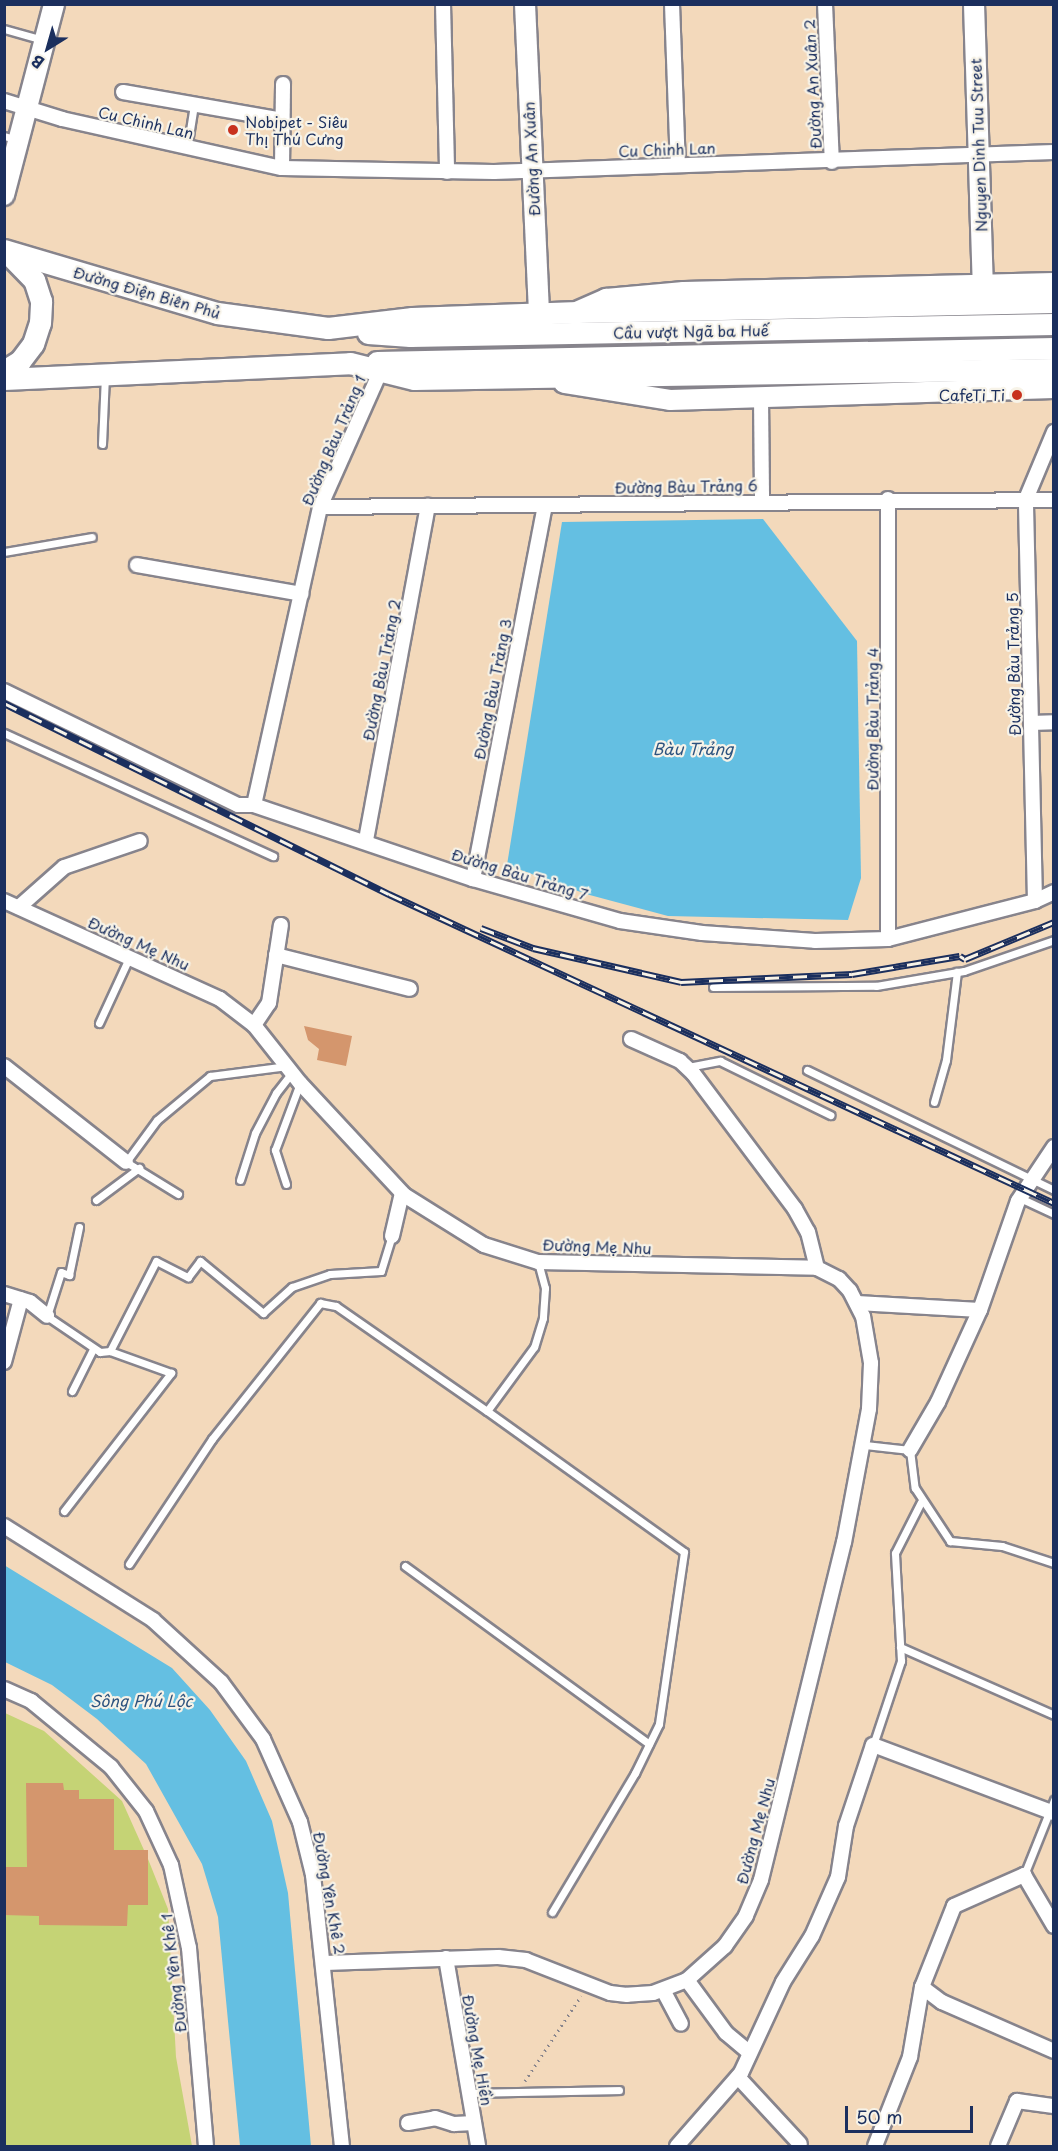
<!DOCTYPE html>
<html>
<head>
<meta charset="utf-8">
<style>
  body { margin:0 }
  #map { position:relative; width:1058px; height:2151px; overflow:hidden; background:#f3d9bb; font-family:"Playpen Sans",sans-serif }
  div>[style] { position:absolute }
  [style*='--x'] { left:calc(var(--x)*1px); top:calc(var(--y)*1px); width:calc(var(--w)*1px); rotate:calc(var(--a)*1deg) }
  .green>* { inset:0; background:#c5d375 }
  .water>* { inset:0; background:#64bfe2 }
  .building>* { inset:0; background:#d4966d }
  .path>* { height:3px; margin-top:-1.5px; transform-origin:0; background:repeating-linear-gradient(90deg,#87848c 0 1.5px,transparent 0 6px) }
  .roads { filter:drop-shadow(2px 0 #87848c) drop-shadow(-2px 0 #87848c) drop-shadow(0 2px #87848c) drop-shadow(0 -2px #87848c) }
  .lane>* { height:7px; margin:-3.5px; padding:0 3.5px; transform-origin:3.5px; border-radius:3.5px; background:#fff }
  .street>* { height:14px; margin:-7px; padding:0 7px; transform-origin:7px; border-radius:7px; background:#fff }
  .secondary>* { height:20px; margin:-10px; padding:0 10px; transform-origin:10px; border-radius:10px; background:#fff }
  .primary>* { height:21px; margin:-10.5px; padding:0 10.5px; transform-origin:10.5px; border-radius:10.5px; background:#fff }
  .rail>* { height:7px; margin-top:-3.5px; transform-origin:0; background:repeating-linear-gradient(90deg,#f7f3e8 0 14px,#1b2f5e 0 28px); box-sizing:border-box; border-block:2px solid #1b2f5e }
  .dots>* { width:16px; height:16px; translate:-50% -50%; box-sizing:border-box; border:3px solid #f7f3e8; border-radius:50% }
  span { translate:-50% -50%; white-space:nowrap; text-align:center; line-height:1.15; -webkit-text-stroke:4.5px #f7f3e8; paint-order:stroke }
  .street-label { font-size:15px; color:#1b2f5e }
  .poi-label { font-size:15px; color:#1b2f5e }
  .left { translate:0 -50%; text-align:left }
  .right { translate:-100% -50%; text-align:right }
  .water-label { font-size:16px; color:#2d537f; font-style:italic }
  .frame { position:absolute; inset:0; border:6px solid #1b2f5e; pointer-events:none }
  .north { position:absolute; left:18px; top:18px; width:60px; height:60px; -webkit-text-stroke:4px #f7f3e8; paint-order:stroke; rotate:217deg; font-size:16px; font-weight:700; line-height:24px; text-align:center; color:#1b2f5e }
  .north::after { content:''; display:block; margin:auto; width:21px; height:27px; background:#1b2f5e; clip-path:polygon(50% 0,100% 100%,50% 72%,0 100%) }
  .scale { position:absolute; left:845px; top:2106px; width:128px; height:27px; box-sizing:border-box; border:3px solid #1b2f5e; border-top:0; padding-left:8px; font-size:18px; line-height:21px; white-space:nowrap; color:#1b2f5e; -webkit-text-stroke:4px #f7f3e8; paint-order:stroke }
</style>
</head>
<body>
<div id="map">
  <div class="green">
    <i style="clip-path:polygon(5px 1713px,44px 1731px,122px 1801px,148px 1859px,168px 1909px,176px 2057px,192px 2146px,5px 2146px)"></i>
  </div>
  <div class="water">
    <i style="clip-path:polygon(763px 519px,857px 641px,861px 878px,848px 920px,668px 916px,586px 894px,507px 865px,562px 522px)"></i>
    <i style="clip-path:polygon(4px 1565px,172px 1668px,210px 1710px,246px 1761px,272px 1821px,288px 1893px,311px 2146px,240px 2146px,218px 1917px,202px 1864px,146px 1764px,97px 1719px,52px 1685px,5px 1662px)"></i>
  </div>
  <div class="building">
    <i style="clip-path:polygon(304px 1026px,352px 1036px,346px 1066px,317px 1060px,319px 1049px,308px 1040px)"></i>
    <i style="clip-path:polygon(26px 1783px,63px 1783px,64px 1790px,79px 1790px,79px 1799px,114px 1799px,114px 1850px,148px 1850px,148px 1905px,128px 1905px,127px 1926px,39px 1925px,39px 1916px,4px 1915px,4px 1867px,27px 1867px)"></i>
  </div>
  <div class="path">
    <i style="--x:525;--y:2081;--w:102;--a:-56.6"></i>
  </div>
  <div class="roads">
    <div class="lane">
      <i style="--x:4;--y:29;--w:41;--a:15.8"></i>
      <i style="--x:4;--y:136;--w:15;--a:16"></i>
      <i style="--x:187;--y:149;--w:45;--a:-81"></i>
      <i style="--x:102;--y:444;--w:68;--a:-87.5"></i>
      <i style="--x:4;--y:552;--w:89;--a:-9.7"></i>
      <i style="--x:4;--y:733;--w:296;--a:24.6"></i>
      <i style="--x:713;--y:987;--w:163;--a:-0.4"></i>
      <i style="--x:876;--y:986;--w:89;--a:-9.7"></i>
      <i style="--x:964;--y:971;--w:95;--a:-19"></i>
      <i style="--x:99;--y:1023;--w:74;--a:-65.2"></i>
      <i style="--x:688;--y:1067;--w:33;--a:-11"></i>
      <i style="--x:720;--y:1061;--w:123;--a:26.1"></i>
      <i style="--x:807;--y:1070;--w:275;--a:25.9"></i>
      <i style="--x:934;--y:1102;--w:44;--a:-74.1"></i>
      <i style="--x:946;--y:1060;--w:89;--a:-82.9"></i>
      <i style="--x:240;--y:1180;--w:49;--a:-72.3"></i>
      <i style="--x:255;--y:1133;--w:45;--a:-62.3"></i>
      <i style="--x:276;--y:1093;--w:28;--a:-52"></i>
      <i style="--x:286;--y:1184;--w:36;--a:-108"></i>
      <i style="--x:275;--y:1150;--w:72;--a:-69.5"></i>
      <i style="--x:178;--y:1194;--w:61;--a:-148.4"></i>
      <i style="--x:126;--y:1162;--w:52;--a:-53.6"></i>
      <i style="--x:157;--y:1120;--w:69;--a:-39.7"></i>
      <i style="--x:210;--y:1076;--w:78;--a:-7.4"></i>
      <i style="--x:1020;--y:1198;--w:38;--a:25"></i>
      <i style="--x:96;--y:1200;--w:54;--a:-36.7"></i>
      <i style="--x:538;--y:1262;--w:27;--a:75"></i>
      <i style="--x:545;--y:1288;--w:30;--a:94"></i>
      <i style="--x:543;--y:1318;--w:30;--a:107"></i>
      <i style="--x:534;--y:1347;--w:79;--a:126.3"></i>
      <i style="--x:487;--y:1411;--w:242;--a:35.6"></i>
      <i style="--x:684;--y:1552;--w:174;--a:98.3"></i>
      <i style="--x:659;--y:1724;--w:55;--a:116.1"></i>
      <i style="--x:635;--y:1773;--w:162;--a:120.8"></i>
      <i style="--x:110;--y:1351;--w:101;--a:-62.9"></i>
      <i style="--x:156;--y:1261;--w:36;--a:27"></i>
      <i style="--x:188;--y:1277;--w:20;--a:-53"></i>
      <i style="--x:200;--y:1261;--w:82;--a:39.5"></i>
      <i style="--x:263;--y:1313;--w:39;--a:-42"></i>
      <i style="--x:292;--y:1287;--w:40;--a:-18.9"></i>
      <i style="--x:330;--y:1274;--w:51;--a:-3.4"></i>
      <i style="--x:381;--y:1271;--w:37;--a:-73"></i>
      <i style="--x:72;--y:1391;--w:47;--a:-63.4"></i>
      <i style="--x:865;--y:1445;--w:45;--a:6.3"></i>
      <i style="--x:910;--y:1450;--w:38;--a:83"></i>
      <i style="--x:915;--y:1488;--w:64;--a:56.6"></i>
      <i style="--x:950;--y:1541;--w:52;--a:5.5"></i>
      <i style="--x:1002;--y:1546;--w:55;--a:18.1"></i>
      <i style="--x:64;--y:1511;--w:175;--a:-52.2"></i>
      <i style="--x:171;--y:1373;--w:65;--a:-160.2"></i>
      <i style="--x:110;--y:1351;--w:10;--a:174"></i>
      <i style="--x:100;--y:1352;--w:64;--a:-145.8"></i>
      <i style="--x:47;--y:1316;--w:46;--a:-72.3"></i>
      <i style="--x:61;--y:1272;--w:9;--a:21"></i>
      <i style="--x:69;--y:1275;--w:49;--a:-78.2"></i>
      <i style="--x:129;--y:1564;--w:150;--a:-56.4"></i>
      <i style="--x:212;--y:1439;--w:174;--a:-51.5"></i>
      <i style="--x:320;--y:1303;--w:16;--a:11"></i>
      <i style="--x:336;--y:1306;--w:184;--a:34.8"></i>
      <i style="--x:405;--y:1566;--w:302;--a:36.1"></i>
      <i style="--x:900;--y:1647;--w:168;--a:23.8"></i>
      <i style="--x:873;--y:1745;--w:89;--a:-71.6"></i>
      <i style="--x:901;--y:1661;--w:108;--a:-93.2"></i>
      <i style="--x:895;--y:1553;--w:57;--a:-63"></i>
      <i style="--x:1024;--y:1875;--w:81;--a:-68.2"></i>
      <i style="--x:469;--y:2093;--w:150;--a:-1.1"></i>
    </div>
    <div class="street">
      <i style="--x:443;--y:4;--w:168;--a:88.6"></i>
      <i style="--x:672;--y:4;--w:161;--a:87.9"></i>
      <i style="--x:825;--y:4;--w:158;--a:87.5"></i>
      <i style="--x:123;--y:92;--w:162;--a:9.9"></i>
      <i style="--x:4;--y:101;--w:61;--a:17.2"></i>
      <i style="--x:62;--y:119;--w:225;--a:12.6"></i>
      <i style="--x:282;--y:168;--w:212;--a:1.1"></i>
      <i style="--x:494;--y:172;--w:560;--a:-2.05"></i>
      <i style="--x:282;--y:168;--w:84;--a:-89.3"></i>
      <i style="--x:761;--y:398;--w:102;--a:89.4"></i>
      <i style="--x:888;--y:499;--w:440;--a:90"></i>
      <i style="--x:320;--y:507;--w:734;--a:-0.55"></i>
      <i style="--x:137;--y:565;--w:167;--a:10"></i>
      <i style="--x:4;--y:691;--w:260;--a:26"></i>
      <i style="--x:238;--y:805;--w:16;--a:0"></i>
      <i style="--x:254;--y:805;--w:231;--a:18.7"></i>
      <i style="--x:473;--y:879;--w:153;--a:15.9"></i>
      <i style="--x:620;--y:921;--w:83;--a:8.3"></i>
      <i style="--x:702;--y:933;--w:113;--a:4"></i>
      <i style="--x:815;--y:941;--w:73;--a:-1.6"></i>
      <i style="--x:888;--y:939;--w:152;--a:-14.5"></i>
      <i style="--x:1035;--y:901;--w:21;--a:-25"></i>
      <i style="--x:1031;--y:723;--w:23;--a:-2"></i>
      <i style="--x:254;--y:805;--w:305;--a:-77.5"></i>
      <i style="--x:320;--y:507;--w:150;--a:-66"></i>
      <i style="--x:366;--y:840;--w:340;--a:-79.5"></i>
      <i style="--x:473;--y:879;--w:380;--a:-79.1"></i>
      <i style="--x:4;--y:901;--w:237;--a:24.4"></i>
      <i style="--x:220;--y:999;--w:43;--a:37.4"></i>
      <i style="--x:254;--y:1025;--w:74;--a:51.6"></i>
      <i style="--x:300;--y:1083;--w:153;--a:47.1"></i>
      <i style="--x:404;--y:1195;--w:94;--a:32"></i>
      <i style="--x:484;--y:1245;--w:57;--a:17.5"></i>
      <i style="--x:538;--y:1262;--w:279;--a:1.2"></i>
      <i style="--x:817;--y:1268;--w:25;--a:27"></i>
      <i style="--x:839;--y:1279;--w:16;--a:47"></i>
      <i style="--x:850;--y:1291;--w:28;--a:63"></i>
      <i style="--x:863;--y:1316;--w:48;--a:80.3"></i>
      <i style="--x:871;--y:1363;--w:46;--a:92.5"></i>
      <i style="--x:869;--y:1409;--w:135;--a:100.6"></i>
      <i style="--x:844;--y:1542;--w:348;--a:103.8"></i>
      <i style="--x:761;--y:1880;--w:39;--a:113"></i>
      <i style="--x:746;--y:1916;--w:37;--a:125"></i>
      <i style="--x:725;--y:1946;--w:51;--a:138.2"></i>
      <i style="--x:687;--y:1980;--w:36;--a:159"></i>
      <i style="--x:653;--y:1993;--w:26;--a:176"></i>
      <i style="--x:627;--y:1995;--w:17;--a:-173"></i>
      <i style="--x:610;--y:1993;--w:90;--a:-158.6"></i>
      <i style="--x:526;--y:1960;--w:28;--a:-174"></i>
      <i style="--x:498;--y:1957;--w:173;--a:178"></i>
      <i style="--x:1035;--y:901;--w:402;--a:-91.3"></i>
      <i style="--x:1026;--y:499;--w:73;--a:-67.3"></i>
      <i style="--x:19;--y:907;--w:60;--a:-41.6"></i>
      <i style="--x:64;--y:867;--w:80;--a:-18.9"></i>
      <i style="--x:276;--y:955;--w:138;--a:14.2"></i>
      <i style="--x:254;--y:1025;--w:27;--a:-56"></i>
      <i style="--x:269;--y:1003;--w:79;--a:-81.3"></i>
      <i style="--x:631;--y:1039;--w:54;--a:24.2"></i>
      <i style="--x:680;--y:1061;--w:18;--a:43"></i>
      <i style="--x:693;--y:1073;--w:170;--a:53.1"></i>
      <i style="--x:795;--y:1209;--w:26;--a:61"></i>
      <i style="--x:808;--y:1232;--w:37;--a:76"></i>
      <i style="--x:4;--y:1066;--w:155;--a:38.2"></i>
      <i style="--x:392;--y:1236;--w:44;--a:-76.9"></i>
      <i style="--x:4;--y:1294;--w:27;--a:17"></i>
      <i style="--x:30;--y:1302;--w:22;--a:39"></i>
      <i style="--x:857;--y:1303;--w:123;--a:3.3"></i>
      <i style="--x:4;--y:1362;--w:65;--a:-74.9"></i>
      <i style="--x:910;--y:1450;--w:56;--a:-59.7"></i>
      <i style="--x:938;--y:1402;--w:101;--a:-65.5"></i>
      <i style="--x:980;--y:1310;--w:115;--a:-70.8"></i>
      <i style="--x:1018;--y:1201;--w:65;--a:-56.3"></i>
      <i style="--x:4;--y:1526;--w:176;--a:32.2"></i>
      <i style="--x:153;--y:1620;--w:92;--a:42.4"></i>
      <i style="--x:221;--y:1682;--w:71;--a:53.6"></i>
      <i style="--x:263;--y:1739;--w:91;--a:66"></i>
      <i style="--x:300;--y:1822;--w:55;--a:76.2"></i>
      <i style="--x:313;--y:1875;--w:273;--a:83.9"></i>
      <i style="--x:4;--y:1689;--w:30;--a:24"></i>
      <i style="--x:31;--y:1701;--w:104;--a:39.5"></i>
      <i style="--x:111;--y:1767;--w:56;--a:51.5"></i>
      <i style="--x:146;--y:1811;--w:60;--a:65.2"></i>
      <i style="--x:171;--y:1865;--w:85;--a:77.8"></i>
      <i style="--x:189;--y:1948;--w:199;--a:85.1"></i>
      <i style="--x:446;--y:1958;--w:191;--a:80.3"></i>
      <i style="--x:687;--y:1980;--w:66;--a:53.7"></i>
      <i style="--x:726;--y:2033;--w:31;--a:40"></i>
      <i style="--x:922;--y:1987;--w:25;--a:37"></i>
      <i style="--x:942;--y:2002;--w:122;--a:23.6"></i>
      <i style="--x:663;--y:1990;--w:38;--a:62"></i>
      <i style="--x:738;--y:2077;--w:91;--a:47.2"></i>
      <i style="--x:408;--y:2123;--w:27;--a:-10"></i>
      <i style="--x:435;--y:2118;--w:20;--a:18"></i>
      <i style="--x:454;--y:2124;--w:20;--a:-3"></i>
      <i style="--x:677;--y:2146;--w:97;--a:-48.8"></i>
      <i style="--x:741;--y:2073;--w:100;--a:-65.2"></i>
      <i style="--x:783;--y:1982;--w:54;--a:-57.8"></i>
      <i style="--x:812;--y:1936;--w:64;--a:-66.2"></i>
      <i style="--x:838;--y:1877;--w:52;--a:-81.1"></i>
      <i style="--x:846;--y:1826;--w:85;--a:-71.6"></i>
      <i style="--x:873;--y:1745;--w:193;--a:20.6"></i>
      <i style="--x:875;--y:2146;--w:96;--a:-68.5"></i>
      <i style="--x:910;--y:2057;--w:71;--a:-80.3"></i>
      <i style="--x:922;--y:1987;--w:87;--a:-68.4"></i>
      <i style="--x:954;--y:1906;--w:77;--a:-23.9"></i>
      <i style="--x:1024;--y:1875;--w:59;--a:59.5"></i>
      <i style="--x:998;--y:2146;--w:49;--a:-67.1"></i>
      <i style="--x:1017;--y:2101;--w:37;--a:8"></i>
    </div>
    <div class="secondary">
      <i style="--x:525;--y:4;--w:309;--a:87.4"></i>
      <i style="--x:974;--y:4;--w:281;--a:88.2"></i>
      <i style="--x:4;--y:195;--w:197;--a:-75.3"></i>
      <i style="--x:579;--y:311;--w:30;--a:-24"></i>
      <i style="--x:606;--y:299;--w:78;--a:-5.1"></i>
      <i style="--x:684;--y:292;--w:370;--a:-1.4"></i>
      <i style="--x:564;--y:383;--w:107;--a:9.1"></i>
      <i style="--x:670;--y:400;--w:384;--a:-1.8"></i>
    </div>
    <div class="primary">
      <i style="--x:4;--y:250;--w:222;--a:16.5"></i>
      <i style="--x:217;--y:313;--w:112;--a:7.7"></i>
      <i style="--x:328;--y:328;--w:85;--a:-6.8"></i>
      <i style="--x:412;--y:318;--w:166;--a:-2.1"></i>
      <i style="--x:578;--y:312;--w:476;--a:-1.2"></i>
      <i style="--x:368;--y:333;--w:42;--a:4.1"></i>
      <i style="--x:410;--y:336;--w:644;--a:-1.07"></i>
      <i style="--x:377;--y:362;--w:677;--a:-1.18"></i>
      <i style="--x:4;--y:371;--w:19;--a:-32"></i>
      <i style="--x:20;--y:361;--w:21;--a:-53"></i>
      <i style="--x:33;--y:344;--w:22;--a:-72"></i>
      <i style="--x:40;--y:323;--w:22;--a:-87"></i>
      <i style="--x:41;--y:301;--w:22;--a:-108"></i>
      <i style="--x:34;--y:280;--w:36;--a:-134"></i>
      <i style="--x:4;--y:379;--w:346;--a:-2.6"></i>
      <i style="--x:350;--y:363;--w:66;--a:14"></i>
      <i style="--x:414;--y:379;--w:640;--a:-0.9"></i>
    </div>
  </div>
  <div class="rail">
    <i style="--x:4;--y:703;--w:430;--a:26.4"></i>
    <i style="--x:389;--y:894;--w:733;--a:24.92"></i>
    <i style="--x:481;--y:928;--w:56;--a:21"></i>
    <i style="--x:533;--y:948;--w:152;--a:12.9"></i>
    <i style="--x:681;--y:982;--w:171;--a:-2.7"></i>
    <i style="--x:852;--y:974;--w:109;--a:-9.5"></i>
    <i style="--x:960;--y:956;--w:6;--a:31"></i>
    <i style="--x:965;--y:959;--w:96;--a:-22.6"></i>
  </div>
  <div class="dots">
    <i style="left:233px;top:130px;background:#c8321e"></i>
    <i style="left:1017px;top:395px;background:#c8321e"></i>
  </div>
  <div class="street-label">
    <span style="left:812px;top:84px;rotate:-93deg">Đường An Xuân 2</span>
    <span style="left:146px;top:122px;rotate:13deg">Cu Chinh Lan</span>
    <span style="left:978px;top:145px;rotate:-92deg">Nguyen Dinh Tuu Street</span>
    <span style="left:667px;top:149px;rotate:-2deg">Cu Chinh Lan</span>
    <span style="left:531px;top:159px;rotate:-93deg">Đường An Xuân</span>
    <span style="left:147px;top:292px;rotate:16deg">Đường Điện Biên Phủ</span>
    <span style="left:691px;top:331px;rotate:-1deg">Cầu vượt Ngã ba Huế</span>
    <span style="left:333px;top:440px;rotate:-67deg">Đường Bàu Trảng 1</span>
    <span style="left:686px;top:486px;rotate:-1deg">Đường Bàu Trảng 6</span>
    <span style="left:1013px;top:664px;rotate:-91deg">Đường Bàu Trảng 5</span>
    <span style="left:381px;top:670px;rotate:-79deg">Đường Bàu Trảng 2</span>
    <span style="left:492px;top:689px;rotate:-79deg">Đường Bàu Trảng 3</span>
    <span style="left:872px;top:719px;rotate:-90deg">Đường Bàu Trảng 4</span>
    <span style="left:520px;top:874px;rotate:17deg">Đường Bàu Trảng 7</span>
    <span style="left:139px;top:943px;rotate:24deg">Đường Mẹ Nhu</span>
    <span style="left:597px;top:1246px;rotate:2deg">Đường Mẹ Nhu</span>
    <span style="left:755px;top:1831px;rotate:-75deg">Đường Mẹ Nhu</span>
    <span style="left:330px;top:1893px;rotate:80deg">Đường Yên Khê 2</span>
    <span style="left:173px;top:1973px;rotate:-97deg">Đường Yên Khê 1</span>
    <span style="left:478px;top:2050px;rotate:80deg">Đường Mẹ Hiền</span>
  </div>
  <div class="poi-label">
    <span class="left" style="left:245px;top:130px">Nobipet - Siêu<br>Thị Thú Cưng</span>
    <span class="right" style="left:1005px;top:395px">CafeTi Ti</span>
  </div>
  <div class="water-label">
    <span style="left:693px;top:748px">Bàu Trảng</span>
    <span style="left:141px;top:1700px">Sông Phú Lộc</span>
  </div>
  <div class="frame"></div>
  <div class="north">B</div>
  <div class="scale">50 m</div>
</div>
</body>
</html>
